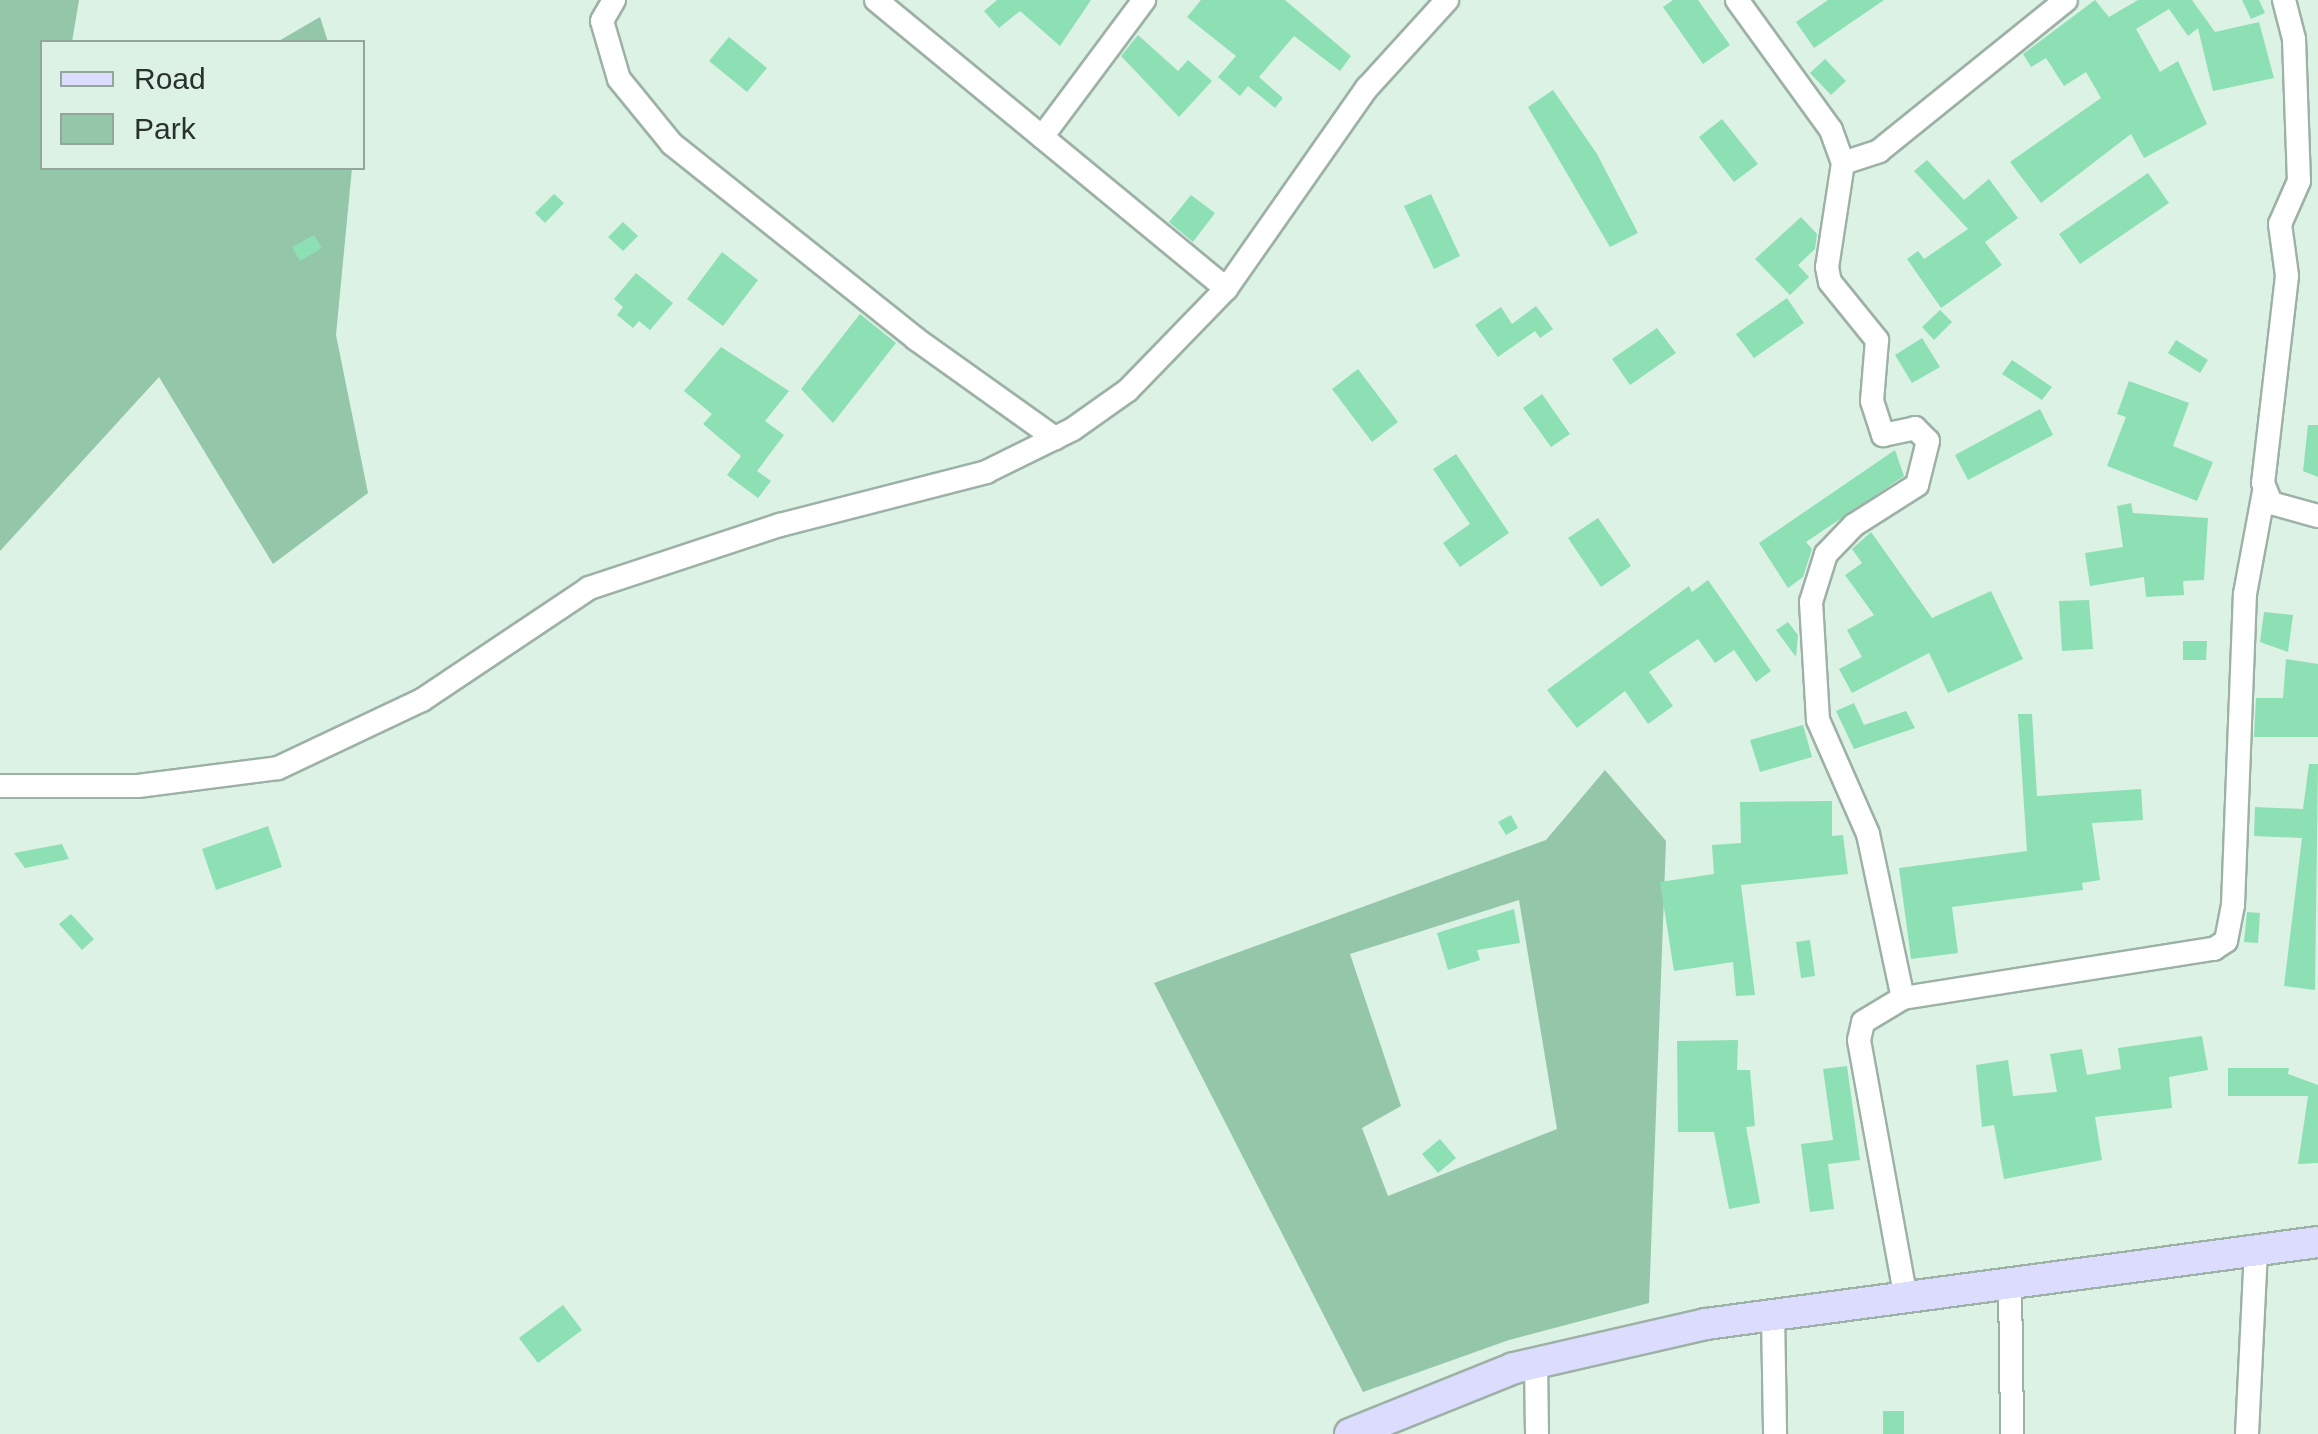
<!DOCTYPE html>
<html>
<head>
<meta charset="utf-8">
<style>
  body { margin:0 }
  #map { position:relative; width:2318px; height:1434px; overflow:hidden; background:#dcf2e5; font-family:Helvetica,sans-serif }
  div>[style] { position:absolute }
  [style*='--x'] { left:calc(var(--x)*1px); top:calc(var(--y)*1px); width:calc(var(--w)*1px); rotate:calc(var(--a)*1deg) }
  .green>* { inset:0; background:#94c6aa }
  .building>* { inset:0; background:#8ddfb4 }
  .roads { filter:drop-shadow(2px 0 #9db1a6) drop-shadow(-2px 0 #9db1a6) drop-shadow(0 2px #9db1a6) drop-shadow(0 -2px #9db1a6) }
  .street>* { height:22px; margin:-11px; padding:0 11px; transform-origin:11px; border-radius:11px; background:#fff }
  .secondary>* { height:30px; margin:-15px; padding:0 15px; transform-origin:15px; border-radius:15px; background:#dcdcfe }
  span { translate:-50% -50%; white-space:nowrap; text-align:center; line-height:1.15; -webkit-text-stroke:10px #dcf2e5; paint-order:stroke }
  .legend { position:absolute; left:40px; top:40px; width:325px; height:130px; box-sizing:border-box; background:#dcf2e5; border:2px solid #94a59b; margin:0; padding:12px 18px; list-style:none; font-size:30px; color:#28312c }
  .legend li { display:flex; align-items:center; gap:20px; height:50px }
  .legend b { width:50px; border:2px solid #94a59b }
</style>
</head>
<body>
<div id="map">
  <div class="green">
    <i style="clip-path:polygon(0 0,79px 0,72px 42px,42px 42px,42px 168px,352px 168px,336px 335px,368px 493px,273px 564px,159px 377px,0 551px)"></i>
    <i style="clip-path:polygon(320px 17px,328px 42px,277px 42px)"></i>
    <i style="clip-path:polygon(evenodd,1605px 770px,1666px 841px,1649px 1303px,1509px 1340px,1363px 1392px,1154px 983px,1546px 840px,1605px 770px,1519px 900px,1557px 1129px,1388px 1196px,1362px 1128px,1401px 1106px,1350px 954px,1519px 900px)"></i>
  </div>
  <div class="building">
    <i style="clip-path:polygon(997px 0,1091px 0,1060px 46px,1020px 11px,999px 28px,984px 11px)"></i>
    <i style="clip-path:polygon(1201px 0,1285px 0,1351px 56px,1340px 71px,1294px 36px,1259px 77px,1283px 98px,1275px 108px,1248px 86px,1240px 96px,1218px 77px,1236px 56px,1187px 17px)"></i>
    <i style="clip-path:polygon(1673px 0,1698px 0,1730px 45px,1703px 64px,1663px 7px)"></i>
    <i style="clip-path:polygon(1828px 0,1884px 0,1814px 48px,1796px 22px)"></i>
    <i style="clip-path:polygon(2095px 0,2109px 17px,2138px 0,2192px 0,2215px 32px,2259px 22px,2274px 78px,2213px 91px,2198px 28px,2188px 36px,2169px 9px,2136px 29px,2160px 72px,2178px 61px,2207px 124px,2144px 158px,2131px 134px,2041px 203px,2010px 162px,2101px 98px,2086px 72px,2064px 86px,2046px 58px,2031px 67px,2023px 54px)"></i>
    <i style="clip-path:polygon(2242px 0,2259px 0,2265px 13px,2251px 19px)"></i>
    <i style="clip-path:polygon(1138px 35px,1178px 71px,1188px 60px,1212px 81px,1179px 117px,1121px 56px)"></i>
    <i style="clip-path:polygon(729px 37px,767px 68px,747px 92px,709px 61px)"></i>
    <i style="clip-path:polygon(1825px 59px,1846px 81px,1831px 95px,1810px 73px)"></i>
    <i style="clip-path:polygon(1553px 90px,1597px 154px,1638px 233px,1610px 247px,1528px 107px)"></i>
    <i style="clip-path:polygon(1722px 119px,1758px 164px,1734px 182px,1699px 137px)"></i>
    <i style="clip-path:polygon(1927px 160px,1964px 200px,1989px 179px,2018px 218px,1985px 242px,2002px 265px,1941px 308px,1907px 259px,1918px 251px,1924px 259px,1968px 229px,1914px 171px)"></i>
    <i style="clip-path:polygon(2148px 173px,2169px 203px,2080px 264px,2059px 234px)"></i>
    <i style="clip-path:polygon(554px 194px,564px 203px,545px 223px,535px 213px)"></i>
    <i style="clip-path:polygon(1431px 194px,1460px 256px,1434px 269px,1404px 206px)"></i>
    <i style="clip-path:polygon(1191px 195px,1215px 213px,1193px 242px,1169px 222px)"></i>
    <i style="clip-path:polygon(1801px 217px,1817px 234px,1815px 249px,1798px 265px,1809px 277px,1790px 295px,1755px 259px)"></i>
    <i style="clip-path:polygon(623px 222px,638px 236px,623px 251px,608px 237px)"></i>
    <i style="clip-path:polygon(314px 235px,322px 248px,300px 261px,292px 247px)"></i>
    <i style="clip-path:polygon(722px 252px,758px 280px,723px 326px,687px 299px)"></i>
    <i style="clip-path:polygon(636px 273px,673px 303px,650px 330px,639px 321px,633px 328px,617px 315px,623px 307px,614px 299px)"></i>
    <i style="clip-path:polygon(1787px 298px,1804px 323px,1754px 358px,1736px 334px)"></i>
    <i style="clip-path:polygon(1536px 306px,1553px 329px,1540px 338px,1535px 331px,1498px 357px,1475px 325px,1501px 307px,1512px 324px)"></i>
    <i style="clip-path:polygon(1940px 310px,1952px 322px,1934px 340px,1922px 327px)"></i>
    <i style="clip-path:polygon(860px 314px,896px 343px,833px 423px,801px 389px)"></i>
    <i style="clip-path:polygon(1657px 328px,1676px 353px,1630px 385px,1612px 359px)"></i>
    <i style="clip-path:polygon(1922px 338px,1940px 367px,1912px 383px,1895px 355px)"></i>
    <i style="clip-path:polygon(2176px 340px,2208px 360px,2200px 373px,2168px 353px)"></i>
    <i style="clip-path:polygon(721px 347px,789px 391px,765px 421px,784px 435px,757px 471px,771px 481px,758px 498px,727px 475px,741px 456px,703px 424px,712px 414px,684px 391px)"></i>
    <i style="clip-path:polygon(2012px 360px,2052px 387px,2042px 400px,2002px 374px)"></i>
    <i style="clip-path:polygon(1358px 369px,1398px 422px,1372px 442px,1332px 389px)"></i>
    <i style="clip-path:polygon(2129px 381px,2189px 403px,2173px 446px,2213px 462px,2197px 501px,2107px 466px,2126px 417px,2117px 414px)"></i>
    <i style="clip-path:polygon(1542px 394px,1570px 434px,1551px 447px,1523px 408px)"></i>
    <i style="clip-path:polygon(2040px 409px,2053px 435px,1968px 480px,1955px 455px)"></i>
    <i style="clip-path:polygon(2308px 425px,2318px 425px,2318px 477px,2303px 471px)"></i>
    <i style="clip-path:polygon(1895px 450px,1904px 476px,1806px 542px,1812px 549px,1803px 577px,1788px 588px,1759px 543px)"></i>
    <i style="clip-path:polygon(1456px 454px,1509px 533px,1460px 567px,1443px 543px,1470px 524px,1433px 469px)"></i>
    <i style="clip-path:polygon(2131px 503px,2133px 513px,2208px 518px,2204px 580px,2183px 581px,2184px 595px,2146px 597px,2144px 577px,2090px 586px,2085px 553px,2123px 547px,2117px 506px)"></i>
    <i style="clip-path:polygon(1598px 518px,1631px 566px,1601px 587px,1568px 538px)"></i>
    <i style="clip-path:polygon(1871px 532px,1932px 618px,1991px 591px,2023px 659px,1948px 693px,1929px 653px,1852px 693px,1839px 669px,1862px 657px,1847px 630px,1874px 615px,1845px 575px,1862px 563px,1852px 549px)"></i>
    <i style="clip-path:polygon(1708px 580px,1771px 671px,1756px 682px,1734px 650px,1715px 663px,1698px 639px,1649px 672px,1673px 706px,1648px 724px,1625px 691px,1577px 728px,1547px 690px,1689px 586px,1692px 592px)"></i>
    <i style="clip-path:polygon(2089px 600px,2093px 649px,2062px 651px,2059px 601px)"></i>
    <i style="clip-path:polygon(2264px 612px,2293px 615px,2288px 652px,2260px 642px)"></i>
    <i style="clip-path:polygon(1788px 622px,1798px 635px,1796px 657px,1776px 630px)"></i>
    <i style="clip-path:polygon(2183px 641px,2207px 641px,2206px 660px,2183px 660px)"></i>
    <i style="clip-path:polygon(2286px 659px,2318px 664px,2318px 737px,2254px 737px,2256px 698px,2283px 698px)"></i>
    <i style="clip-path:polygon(1854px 703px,1864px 725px,1906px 711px,1915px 728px,1854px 749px,1836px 711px)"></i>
    <i style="clip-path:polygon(2018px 714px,2032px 714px,2037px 796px,2141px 789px,2143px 820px,2092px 823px,2100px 880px,2082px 883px,2083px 890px,1952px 907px,1958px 953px,1911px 959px,1899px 868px,2027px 851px)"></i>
    <i style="clip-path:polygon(1803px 725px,1812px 757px,1760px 772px,1750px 740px)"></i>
    <i style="clip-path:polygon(2309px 764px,2318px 764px,2315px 990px,2284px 986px,2302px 838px,2254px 836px,2255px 807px,2303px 809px)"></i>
    <i style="clip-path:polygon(1832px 801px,1832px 836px,1843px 835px,1848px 874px,1741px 885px,1755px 995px,1736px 996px,1733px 962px,1674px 971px,1660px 882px,1714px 874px,1712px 845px,1741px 843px,1740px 802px)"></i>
    <i style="clip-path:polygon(1511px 815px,1518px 828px,1506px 835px,1498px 822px)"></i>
    <i style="clip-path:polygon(268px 826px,282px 867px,216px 890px,202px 849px)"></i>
    <i style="clip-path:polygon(62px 844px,69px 859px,25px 868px,14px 853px)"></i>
    <i style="clip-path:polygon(1514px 909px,1520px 943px,1477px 950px,1480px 960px,1448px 970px,1437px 933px)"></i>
    <i style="clip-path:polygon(2247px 912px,2260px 913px,2258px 943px,2244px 942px)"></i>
    <i style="clip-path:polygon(71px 914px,94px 939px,82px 950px,59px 924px)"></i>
    <i style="clip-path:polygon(1810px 940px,1815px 976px,1801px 978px,1796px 942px)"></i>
    <i style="clip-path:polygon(2202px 1036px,2208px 1070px,2169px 1077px,2172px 1108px,2095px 1117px,2102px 1160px,2004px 1179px,1994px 1125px,1982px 1127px,1976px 1065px,2008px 1060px,2013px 1096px,2057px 1092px,2050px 1054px,2082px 1049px,2087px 1075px,2121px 1069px,2118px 1048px)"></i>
    <i style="clip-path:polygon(1738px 1040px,1737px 1070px,1750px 1070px,1755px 1126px,1746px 1127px,1760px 1203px,1729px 1209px,1714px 1132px,1678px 1132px,1677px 1041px)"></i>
    <i style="clip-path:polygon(1847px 1066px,1860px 1160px,1828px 1164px,1834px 1209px,1810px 1212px,1801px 1144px,1833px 1140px,1823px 1069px)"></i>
    <i style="clip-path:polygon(2228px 1068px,2289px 1068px,2288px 1074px,2318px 1085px,2318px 1163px,2298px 1164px,2308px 1096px,2228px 1096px)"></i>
    <i style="clip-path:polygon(1440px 1139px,1456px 1158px,1438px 1173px,1422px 1154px)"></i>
    <i style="clip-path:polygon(563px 1305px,582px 1330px,538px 1363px,519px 1338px)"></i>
    <i style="clip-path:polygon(1883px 1411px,1904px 1411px,1904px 1434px,1883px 1434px)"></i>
  </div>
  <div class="roads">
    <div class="street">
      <i style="--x:614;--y:0;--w:24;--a:120"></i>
      <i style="--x:602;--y:21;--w:60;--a:73.7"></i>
      <i style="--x:619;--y:79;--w:84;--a:50.8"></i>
      <i style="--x:672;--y:144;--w:312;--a:38.6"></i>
      <i style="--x:916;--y:339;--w:171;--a:35.5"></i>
      <i style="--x:876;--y:0;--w:454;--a:39.5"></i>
      <i style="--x:1737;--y:0;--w:160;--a:54.1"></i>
      <i style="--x:1831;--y:130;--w:35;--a:70"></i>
      <i style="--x:1843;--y:163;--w:105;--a:98.7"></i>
      <i style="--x:1827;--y:267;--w:15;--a:79"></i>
      <i style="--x:1830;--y:282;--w:75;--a:51"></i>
      <i style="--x:1877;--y:340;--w:61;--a:94.7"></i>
      <i style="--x:1872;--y:401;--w:36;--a:72"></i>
      <i style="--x:1883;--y:435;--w:33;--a:-12"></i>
      <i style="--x:1915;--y:428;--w:18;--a:45"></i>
      <i style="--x:1928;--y:441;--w:45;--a:104"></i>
      <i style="--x:1917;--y:485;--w:75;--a:147.6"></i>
      <i style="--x:1854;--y:525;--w:40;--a:134"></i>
      <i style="--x:1826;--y:554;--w:50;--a:107.4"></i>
      <i style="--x:1811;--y:602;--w:118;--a:86.6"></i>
      <i style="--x:1818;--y:720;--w:124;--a:66.3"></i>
      <i style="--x:1868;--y:834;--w:168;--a:78"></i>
      <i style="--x:2284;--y:0;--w:40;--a:75.6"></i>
      <i style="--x:2294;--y:39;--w:142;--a:88"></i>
      <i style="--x:2299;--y:181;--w:47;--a:113.8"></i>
      <i style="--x:2280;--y:224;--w:52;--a:82.3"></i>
      <i style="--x:2287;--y:276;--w:208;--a:96.6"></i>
      <i style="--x:2263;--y:483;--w:22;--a:68"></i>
      <i style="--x:2271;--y:503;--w:49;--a:15.5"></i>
      <i style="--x:1042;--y:137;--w:171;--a:-53.3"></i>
      <i style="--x:1843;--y:163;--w:38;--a:-18"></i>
      <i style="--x:1879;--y:151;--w:240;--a:-38.9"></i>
      <i style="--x:0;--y:786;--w:138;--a:0"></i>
      <i style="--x:138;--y:786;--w:141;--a:-7.3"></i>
      <i style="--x:278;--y:768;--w:159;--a:-25.3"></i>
      <i style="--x:422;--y:700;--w:201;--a:-33.8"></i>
      <i style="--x:589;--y:588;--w:201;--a:-18.3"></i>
      <i style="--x:780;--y:525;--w:213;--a:-14.4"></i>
      <i style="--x:986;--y:472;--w:97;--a:-26.3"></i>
      <i style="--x:1073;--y:429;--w:67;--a:-35.3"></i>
      <i style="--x:1128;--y:390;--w:141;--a:-45.9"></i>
      <i style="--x:1226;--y:289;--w:246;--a:-55"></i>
      <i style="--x:1367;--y:88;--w:119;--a:-47.7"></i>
      <i style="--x:2010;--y:1284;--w:150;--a:89.2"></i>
      <i style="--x:1906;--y:1299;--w:263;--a:-100.3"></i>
      <i style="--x:1859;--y:1040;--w:18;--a:-77"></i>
      <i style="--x:1863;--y:1022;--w:47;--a:-31"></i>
      <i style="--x:1903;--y:998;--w:315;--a:-9"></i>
      <i style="--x:2214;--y:949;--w:14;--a:-34"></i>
      <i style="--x:2226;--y:941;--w:37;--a:-79"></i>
      <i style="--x:2233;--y:905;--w:311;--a:-87.8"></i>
      <i style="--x:2245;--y:594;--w:105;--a:-79.5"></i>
      <i style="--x:1773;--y:1314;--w:120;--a:89"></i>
      <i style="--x:1536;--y:1362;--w:72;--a:89.2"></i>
      <i style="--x:2247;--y:1434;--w:182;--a:-87.2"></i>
    </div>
    <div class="secondary">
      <i style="--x:1350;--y:1434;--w:177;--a:-21.9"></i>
      <i style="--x:1514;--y:1368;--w:197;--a:-12.9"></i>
      <i style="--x:1706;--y:1324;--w:617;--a:-7.63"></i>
    </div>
  </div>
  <ul class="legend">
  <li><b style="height:12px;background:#dcdcfe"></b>Road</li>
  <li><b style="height:28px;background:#94c6aa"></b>Park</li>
  </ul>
</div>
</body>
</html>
